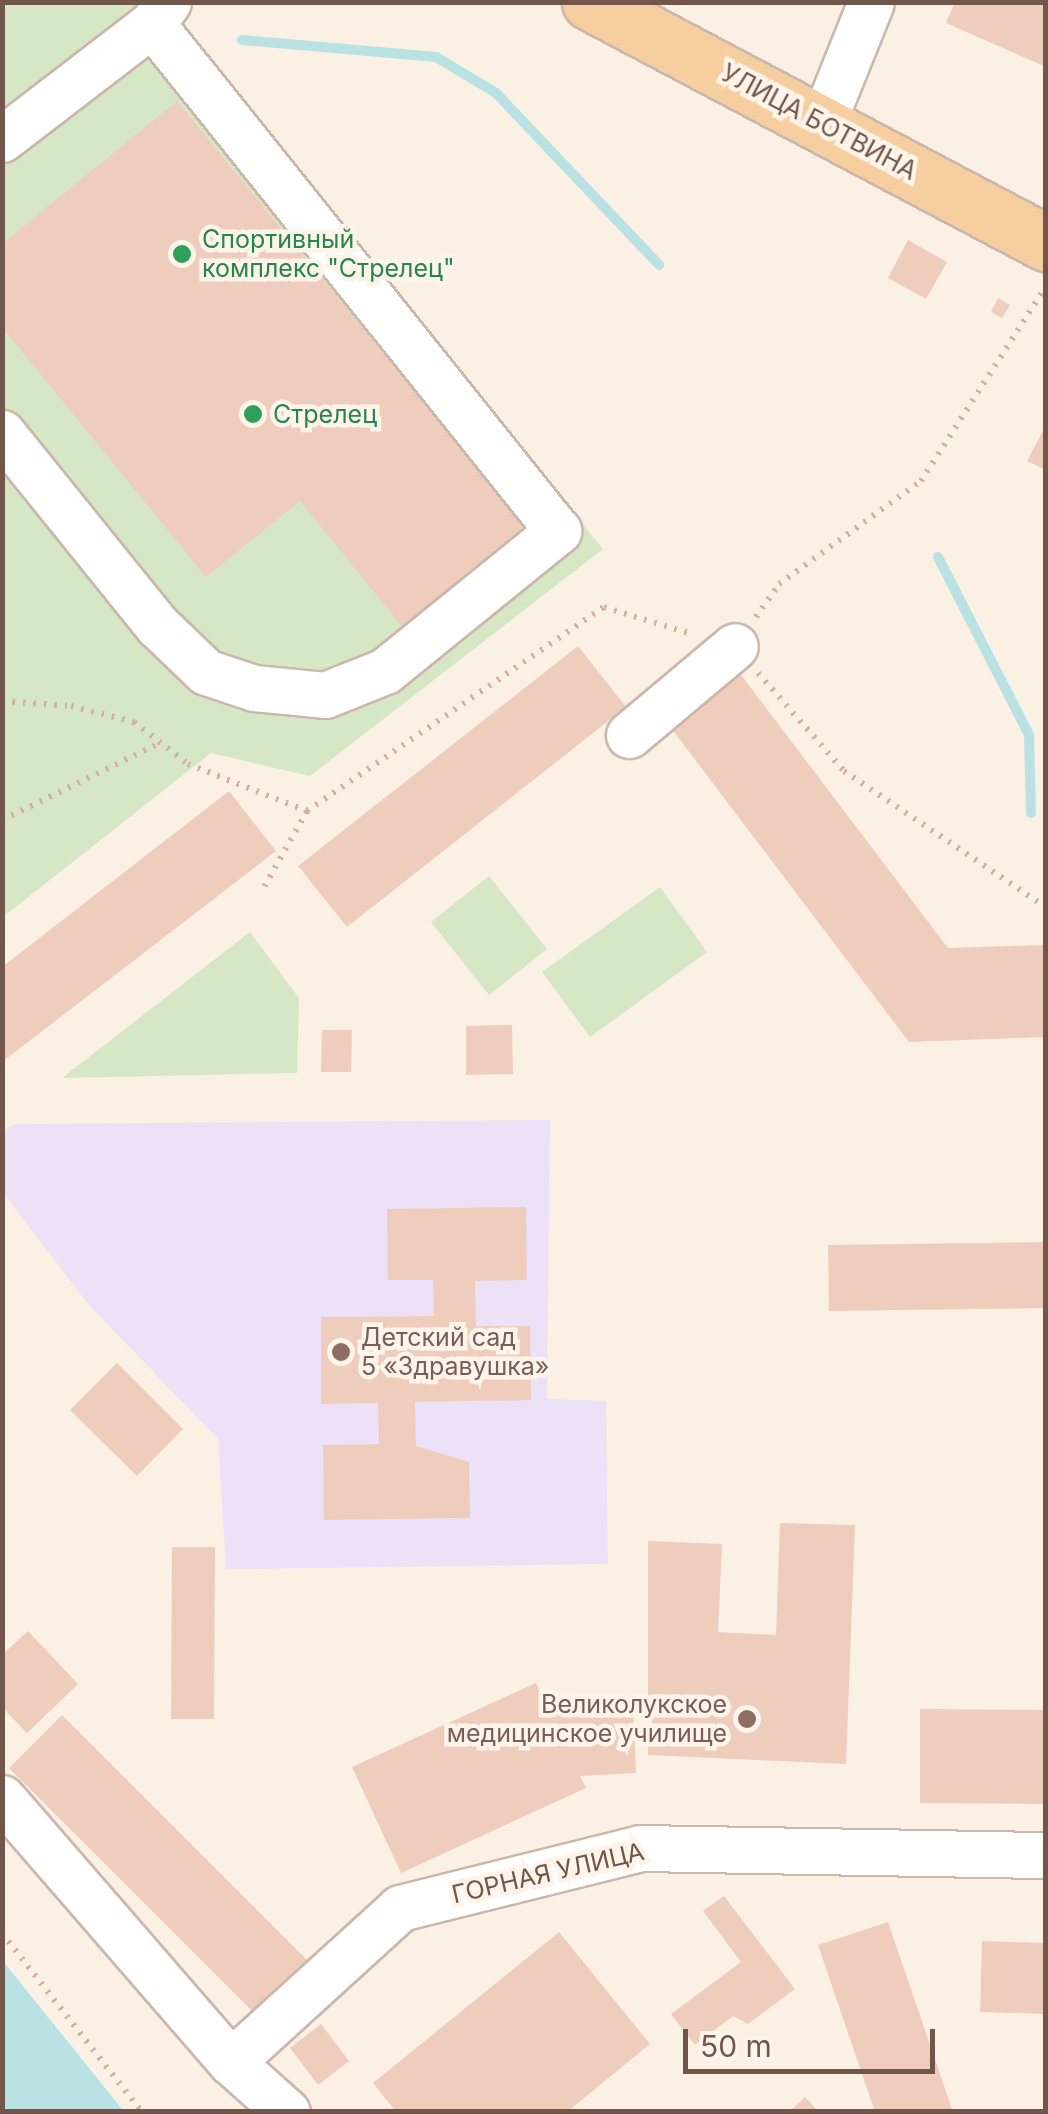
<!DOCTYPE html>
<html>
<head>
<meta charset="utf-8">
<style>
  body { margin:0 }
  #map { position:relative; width:1048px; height:2114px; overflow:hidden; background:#fbf0e4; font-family:Inter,sans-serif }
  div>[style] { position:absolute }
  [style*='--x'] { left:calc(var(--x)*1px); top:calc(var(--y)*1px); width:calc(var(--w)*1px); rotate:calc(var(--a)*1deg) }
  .education>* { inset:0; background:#ede1f7 }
  .green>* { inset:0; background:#d5e7c4 }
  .water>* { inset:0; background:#bae1e3 }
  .stream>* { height:10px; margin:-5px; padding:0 5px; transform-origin:5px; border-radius:5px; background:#bae1e3 }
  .building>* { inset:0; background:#efcdbd }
  .path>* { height:6px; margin-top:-3px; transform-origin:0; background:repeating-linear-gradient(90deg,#d3b0a1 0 2.5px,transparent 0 10.5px) }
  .roads { filter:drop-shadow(2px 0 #ccb7ab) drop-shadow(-2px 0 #ccb7ab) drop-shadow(0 2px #ccb7ab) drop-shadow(0 -2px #ccb7ab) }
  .minor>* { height:45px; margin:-22.5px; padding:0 22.5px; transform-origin:22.5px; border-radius:22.5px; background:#fff }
  .major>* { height:55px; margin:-27.5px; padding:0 27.5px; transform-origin:27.5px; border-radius:27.5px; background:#f6cea0 }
  .dots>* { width:28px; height:28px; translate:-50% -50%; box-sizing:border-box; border:5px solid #fef4ea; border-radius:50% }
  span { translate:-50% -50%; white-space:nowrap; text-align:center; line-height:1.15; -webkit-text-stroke:9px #fef4ea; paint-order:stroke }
  .street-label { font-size:25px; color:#72564b }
  .leisure-label { font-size:25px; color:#27864d }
  .left { translate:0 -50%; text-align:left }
  .education-label { font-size:25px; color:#785e54 }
  .right { translate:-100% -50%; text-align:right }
  .frame { position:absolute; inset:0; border:5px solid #72564b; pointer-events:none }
  .scale { position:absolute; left:683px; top:2029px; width:252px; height:45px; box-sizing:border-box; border:5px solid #72564b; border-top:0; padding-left:12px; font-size:30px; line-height:35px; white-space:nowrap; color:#72564b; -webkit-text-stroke:8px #fef4ea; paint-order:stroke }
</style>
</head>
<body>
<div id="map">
  <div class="education">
    <i style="clip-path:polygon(550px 1120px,547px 1399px,606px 1401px,608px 1564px,226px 1569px,218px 1439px,89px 1305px,3px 1193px,3px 1131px,15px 1124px)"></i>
  </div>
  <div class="green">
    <i style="clip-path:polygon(3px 3px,157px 3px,603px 549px,310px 776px,211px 753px,3px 917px)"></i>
    <i style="clip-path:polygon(489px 876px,547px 949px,489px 995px,431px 922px)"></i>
    <i style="clip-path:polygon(660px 887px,707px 952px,590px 1037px,542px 972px)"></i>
    <i style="clip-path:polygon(250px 932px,299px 998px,297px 1073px,62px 1078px)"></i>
  </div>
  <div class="water">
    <i style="clip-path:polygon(2px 1960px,118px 2104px,123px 2111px,3px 2111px)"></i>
  </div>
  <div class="stream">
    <i style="--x:242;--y:40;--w:195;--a:5"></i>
    <i style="--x:436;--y:57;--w:70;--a:31"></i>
    <i style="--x:496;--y:93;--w:237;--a:46.5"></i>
    <i style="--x:938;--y:557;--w:200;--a:62.9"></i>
    <i style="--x:1029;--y:735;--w:78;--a:88.5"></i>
  </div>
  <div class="building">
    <i style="clip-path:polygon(955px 2px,1046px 2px,1046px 67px,946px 23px)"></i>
    <i style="clip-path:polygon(177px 101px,527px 529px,404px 629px,300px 501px,206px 577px,2px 327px,2px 244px)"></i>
    <i style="clip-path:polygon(908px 240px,947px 262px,926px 299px,888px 278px)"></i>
    <i style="clip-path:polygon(998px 298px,1010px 305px,1002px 318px,991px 312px)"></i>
    <i style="clip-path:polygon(1046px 425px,1046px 470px,1027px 461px)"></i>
    <i style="clip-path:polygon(578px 646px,626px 707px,347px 927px,298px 866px)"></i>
    <i style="clip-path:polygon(738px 671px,948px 948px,1046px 945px,1046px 1037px,909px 1042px,668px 724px)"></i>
    <i style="clip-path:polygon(229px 791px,276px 851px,2px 1062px,2px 967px)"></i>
    <i style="clip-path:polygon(512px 1025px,513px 1074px,466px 1075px,466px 1026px)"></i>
    <i style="clip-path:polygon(322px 1030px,352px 1030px,351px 1072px,321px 1072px)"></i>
    <i style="clip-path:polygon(526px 1207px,527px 1280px,475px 1281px,476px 1326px,530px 1326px,531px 1400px,415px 1402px,416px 1446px,469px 1462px,470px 1518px,324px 1520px,323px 1445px,379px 1444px,378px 1403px,321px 1404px,321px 1317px,434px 1316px,433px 1280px,388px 1280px,387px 1209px)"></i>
    <i style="clip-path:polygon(1046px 1242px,1046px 1308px,829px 1311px,828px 1245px)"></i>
    <i style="clip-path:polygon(117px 1363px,183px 1429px,137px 1476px,70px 1410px)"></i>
    <i style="clip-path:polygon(780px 1523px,855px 1525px,846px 1764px,648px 1755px,648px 1541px,722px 1544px,718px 1632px,776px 1635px)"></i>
    <i style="clip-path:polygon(172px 1547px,215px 1547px,214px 1719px,171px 1719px)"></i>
    <i style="clip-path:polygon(28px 1631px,78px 1684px,27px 1733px,2px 1707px,2px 1655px)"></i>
    <i style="clip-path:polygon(536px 1683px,548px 1709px,633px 1706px,636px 1773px,580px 1776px,586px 1788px,401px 1873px,352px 1767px)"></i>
    <i style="clip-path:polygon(920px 1709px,1046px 1710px,1046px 1804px,920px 1803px)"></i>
    <i style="clip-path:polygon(62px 1715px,313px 1966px,260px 2019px,9px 1768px)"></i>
    <i style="clip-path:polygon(724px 1896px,795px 1989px,748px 2024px,733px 2016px,695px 2045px,671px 2014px,741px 1962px,703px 1911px)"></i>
    <i style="clip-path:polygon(888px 1922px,953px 2112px,875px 2112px,818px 1945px)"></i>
    <i style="clip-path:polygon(559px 1932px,650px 2044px,567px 2112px,396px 2112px,373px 2083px)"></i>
    <i style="clip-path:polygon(982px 1941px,1046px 1943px,1046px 2014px,980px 2012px)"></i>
    <i style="clip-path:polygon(321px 2024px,349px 2061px,318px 2085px,290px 2048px)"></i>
    <i style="clip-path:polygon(805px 2097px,819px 2112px,789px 2112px)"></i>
  </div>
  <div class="path">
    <i style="--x:756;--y:617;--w:40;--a:-55.1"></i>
    <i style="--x:779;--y:584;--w:175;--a:-36"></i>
    <i style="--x:921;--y:481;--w:232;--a:-57.3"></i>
    <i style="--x:758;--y:673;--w:130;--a:48.7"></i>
    <i style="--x:844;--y:771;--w:244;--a:34"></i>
    <i style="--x:2;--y:701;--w:69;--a:4.1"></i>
    <i style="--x:71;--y:706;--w:65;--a:14.3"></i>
    <i style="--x:134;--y:722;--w:68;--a:37.9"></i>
    <i style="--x:188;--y:764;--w:128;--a:21.6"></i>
    <i style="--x:307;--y:811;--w:87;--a:119.5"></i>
    <i style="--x:307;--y:811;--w:360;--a:-34.5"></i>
    <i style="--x:604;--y:607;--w:89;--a:17"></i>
    <i style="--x:2;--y:820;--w:176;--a:-26"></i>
    <i style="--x:2;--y:1933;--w:227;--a:52"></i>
  </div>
  <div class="roads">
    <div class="minor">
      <i style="--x:822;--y:124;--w:131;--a:-68.1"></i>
      <i style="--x:2;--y:139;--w:189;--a:-37.5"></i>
      <i style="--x:152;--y:24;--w:27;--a:-54"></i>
      <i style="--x:2;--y:433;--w:248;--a:51.1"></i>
      <i style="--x:158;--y:626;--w:66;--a:43.8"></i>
      <i style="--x:206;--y:672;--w:51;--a:18.4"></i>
      <i style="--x:254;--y:688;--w:71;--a:5.6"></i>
      <i style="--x:325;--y:695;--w:65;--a:-21.8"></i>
      <i style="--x:385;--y:671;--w:223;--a:-39"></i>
      <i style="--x:558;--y:531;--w:650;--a:-128.69"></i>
      <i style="--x:629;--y:735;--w:138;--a:-40"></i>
      <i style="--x:2;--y:1798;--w:349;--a:49.1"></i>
      <i style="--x:231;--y:2062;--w:75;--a:41.8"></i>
      <i style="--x:231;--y:2062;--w:229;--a:-42.3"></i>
      <i style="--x:400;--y:1908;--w:247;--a:-14"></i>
      <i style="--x:640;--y:1848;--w:406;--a:1"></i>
    </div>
    <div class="major">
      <i style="--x:590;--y:2;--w:516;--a:27.86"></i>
    </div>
  </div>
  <div class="dots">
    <i style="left:182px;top:254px;background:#2e9e5b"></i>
    <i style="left:253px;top:414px;background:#2e9e5b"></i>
    <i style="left:341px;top:1352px;background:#8d6e63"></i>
    <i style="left:747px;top:1719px;background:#8d6e63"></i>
  </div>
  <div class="street-label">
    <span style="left:819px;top:122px;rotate:28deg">УЛИЦА БОТВИНА</span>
    <span style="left:548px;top:1873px;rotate:-13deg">ГОРНАЯ УЛИЦА</span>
  </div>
  <div class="leisure-label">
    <span class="left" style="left:202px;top:254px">Спортивный<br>комплекс "Стрелец"</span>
    <span class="left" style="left:273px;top:414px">Стрелец</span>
  </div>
  <div class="education-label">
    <span class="left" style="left:361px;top:1352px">Детский сад<br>5 «Здравушка»</span>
    <span class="right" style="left:727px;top:1719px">Великолукское<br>медицинское училище</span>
  </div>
  <div class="frame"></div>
  <div class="scale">50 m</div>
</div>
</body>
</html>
